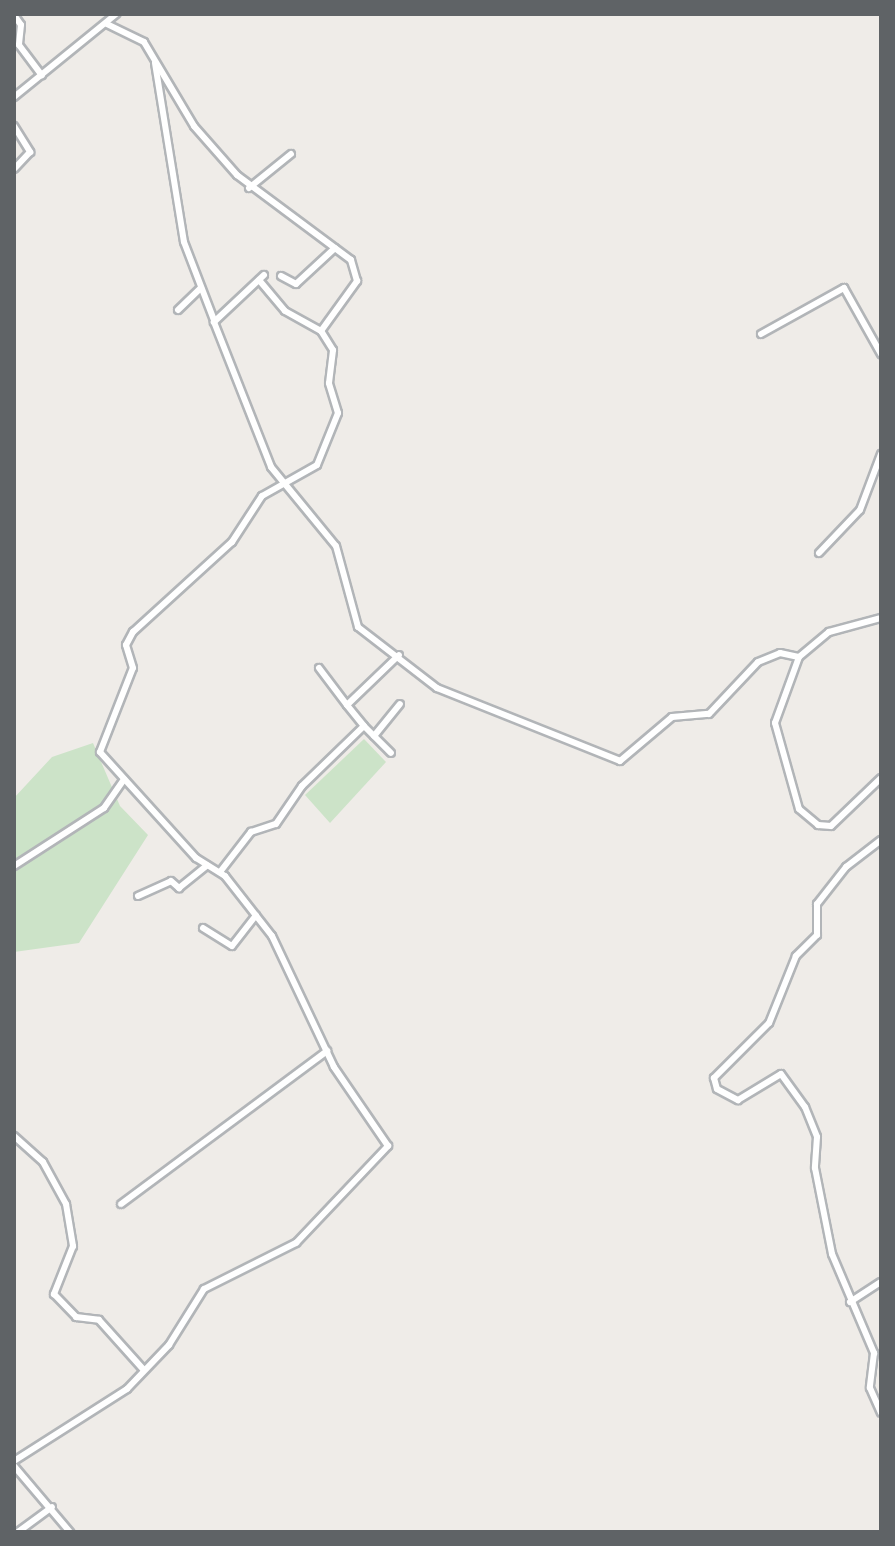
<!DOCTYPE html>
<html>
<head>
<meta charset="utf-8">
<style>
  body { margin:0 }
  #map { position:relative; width:895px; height:1546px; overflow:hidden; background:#efece8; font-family:"PT Sans",sans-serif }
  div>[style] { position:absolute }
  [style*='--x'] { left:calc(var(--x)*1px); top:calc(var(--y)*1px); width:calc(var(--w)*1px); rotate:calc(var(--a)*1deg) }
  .green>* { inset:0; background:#cce3c8 }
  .roads { filter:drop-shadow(2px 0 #b2b5b8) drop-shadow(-2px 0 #b2b5b8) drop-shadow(0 2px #b2b5b8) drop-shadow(0 -2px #b2b5b8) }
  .street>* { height:6px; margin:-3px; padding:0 3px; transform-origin:3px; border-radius:3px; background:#fff }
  span { translate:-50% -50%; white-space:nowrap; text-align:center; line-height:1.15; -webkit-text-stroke:7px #fff; paint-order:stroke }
  .frame { position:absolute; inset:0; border:16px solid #5f6366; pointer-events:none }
</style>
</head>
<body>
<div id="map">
  <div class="green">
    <i style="clip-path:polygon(364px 739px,386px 762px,330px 823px,305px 795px)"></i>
    <i style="clip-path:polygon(93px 743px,120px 806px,148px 835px,79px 943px,14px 952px,14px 798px,52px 757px)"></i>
  </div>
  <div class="roads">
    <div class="street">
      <i style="--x:14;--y:15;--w:12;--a:55"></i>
      <i style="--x:21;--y:25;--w:20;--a:96"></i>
      <i style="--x:19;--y:45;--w:38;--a:53"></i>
      <i style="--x:155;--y:63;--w:181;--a:80.8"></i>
      <i style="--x:184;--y:242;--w:84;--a:69"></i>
      <i style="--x:14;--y:97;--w:132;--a:-39.1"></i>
      <i style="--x:14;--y:126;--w:31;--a:58"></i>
      <i style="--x:30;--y:152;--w:23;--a:133"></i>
      <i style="--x:249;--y:188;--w:54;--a:-39"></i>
      <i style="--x:264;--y:275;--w:69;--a:136.8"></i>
      <i style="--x:214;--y:322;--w:156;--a:68.5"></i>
      <i style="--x:271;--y:467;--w:102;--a:50.6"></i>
      <i style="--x:336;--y:546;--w:84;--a:74.8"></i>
      <i style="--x:358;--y:627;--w:100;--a:37.7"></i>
      <i style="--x:437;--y:688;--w:197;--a:21.7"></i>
      <i style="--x:620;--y:761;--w:68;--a:-40.2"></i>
      <i style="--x:672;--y:717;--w:37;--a:-5"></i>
      <i style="--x:709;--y:714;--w:71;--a:-46.7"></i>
      <i style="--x:758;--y:662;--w:24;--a:-22"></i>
      <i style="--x:780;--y:653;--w:19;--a:12"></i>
      <i style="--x:799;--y:657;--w:39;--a:-40"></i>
      <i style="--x:829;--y:632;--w:54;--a:-15.1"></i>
      <i style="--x:281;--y:276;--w:17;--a:28"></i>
      <i style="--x:296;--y:284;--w:53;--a:-42.7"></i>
      <i style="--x:259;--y:280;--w:40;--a:50"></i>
      <i style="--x:285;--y:311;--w:41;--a:29.1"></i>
      <i style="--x:178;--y:310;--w:32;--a:-44"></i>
      <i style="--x:761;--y:334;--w:95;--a:-29"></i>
      <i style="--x:844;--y:288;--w:76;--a:60.7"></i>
      <i style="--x:819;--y:553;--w:59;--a:-46.4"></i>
      <i style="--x:860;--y:510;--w:60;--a:-69.4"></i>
      <i style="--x:799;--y:657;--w:70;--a:110"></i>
      <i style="--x:775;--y:723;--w:89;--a:74.4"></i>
      <i style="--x:799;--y:809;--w:25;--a:40"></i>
      <i style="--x:818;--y:825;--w:13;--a:4"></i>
      <i style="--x:831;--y:826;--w:69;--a:-43.8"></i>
      <i style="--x:319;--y:668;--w:46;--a:52.9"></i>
      <i style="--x:364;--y:726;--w:38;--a:45"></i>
      <i style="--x:374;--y:736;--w:41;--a:-50.9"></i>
      <i style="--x:881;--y:840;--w:44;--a:142.4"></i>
      <i style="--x:846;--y:867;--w:47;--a:128.1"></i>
      <i style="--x:817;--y:904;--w:31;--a:90"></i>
      <i style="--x:817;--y:935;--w:30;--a:135"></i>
      <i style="--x:796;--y:956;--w:72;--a:111.9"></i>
      <i style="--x:769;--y:1023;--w:78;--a:135"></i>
      <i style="--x:714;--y:1078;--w:11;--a:75"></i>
      <i style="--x:717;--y:1089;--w:24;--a:28"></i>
      <i style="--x:738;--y:1100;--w:50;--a:-31.2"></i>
      <i style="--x:781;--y:1074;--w:41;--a:54"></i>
      <i style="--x:805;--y:1107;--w:32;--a:68"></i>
      <i style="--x:817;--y:1137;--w:31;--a:94"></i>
      <i style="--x:815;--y:1168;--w:88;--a:78.8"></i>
      <i style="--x:832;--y:1254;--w:108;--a:67"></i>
      <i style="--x:874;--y:1353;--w:35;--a:97"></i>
      <i style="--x:870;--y:1388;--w:27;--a:66"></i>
      <i style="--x:14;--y:866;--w:107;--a:-32.8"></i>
      <i style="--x:104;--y:808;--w:35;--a:-55"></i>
      <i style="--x:220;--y:872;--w:51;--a:-52.2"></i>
      <i style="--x:251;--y:832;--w:26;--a:-18"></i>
      <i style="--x:276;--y:824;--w:46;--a:-55.6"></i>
      <i style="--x:302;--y:786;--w:86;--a:-44.1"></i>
      <i style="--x:364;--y:726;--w:27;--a:-129"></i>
      <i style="--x:347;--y:705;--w:72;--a:-43.9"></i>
      <i style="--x:138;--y:896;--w:36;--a:-24"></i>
      <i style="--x:171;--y:881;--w:11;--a:41"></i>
      <i style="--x:179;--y:888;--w:36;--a:-39"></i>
      <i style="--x:203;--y:928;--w:34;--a:32"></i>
      <i style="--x:232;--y:946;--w:39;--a:-52"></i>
      <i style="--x:14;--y:1136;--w:39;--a:42"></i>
      <i style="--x:43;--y:1162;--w:48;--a:61.3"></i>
      <i style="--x:66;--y:1204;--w:43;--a:80.5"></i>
      <i style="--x:73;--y:1246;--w:52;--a:111.6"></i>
      <i style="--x:54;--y:1294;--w:32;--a:46"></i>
      <i style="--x:76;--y:1317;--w:23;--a:7"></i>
      <i style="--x:99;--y:1320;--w:66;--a:48.1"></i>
      <i style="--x:121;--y:1204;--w:257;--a:-36.6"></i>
      <i style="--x:850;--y:1302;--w:37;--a:-33"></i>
      <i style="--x:14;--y:1461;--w:134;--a:-32.5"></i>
      <i style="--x:127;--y:1389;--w:61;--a:-46.3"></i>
      <i style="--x:169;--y:1345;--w:66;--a:-58"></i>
      <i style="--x:204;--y:1289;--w:103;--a:-26.6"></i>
      <i style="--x:296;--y:1243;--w:134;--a:-46.5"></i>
      <i style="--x:388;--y:1146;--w:96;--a:-124.4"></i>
      <i style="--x:334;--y:1067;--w:145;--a:-115.3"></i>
      <i style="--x:272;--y:936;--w:76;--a:-128.1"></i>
      <i style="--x:225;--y:876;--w:34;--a:-148"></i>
      <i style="--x:196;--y:858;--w:143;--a:-132.2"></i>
      <i style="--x:100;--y:752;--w:90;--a:-68.6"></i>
      <i style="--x:133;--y:668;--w:24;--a:-107"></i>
      <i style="--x:126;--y:645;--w:15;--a:-62"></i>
      <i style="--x:133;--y:632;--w:134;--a:-42.3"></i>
      <i style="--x:232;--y:542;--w:55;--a:-56.9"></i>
      <i style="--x:262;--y:496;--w:63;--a:-29.4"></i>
      <i style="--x:317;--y:465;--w:56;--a:-68"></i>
      <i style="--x:338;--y:413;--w:31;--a:-107"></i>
      <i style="--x:329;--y:383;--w:33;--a:-83"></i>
      <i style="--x:333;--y:350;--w:22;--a:-122"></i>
      <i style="--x:321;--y:331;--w:62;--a:-54.2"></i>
      <i style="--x:357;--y:281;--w:22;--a:-106"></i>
      <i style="--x:351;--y:260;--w:142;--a:-143.3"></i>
      <i style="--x:237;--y:175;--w:65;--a:-131.3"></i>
      <i style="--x:194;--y:126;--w:98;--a:-120.8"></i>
      <i style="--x:144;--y:42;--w:41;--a:-154.1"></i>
      <i style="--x:14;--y:1466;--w:87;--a:49.7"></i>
      <i style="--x:18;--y:1532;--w:42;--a:-36.3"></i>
    </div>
  </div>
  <div class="frame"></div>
</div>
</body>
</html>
